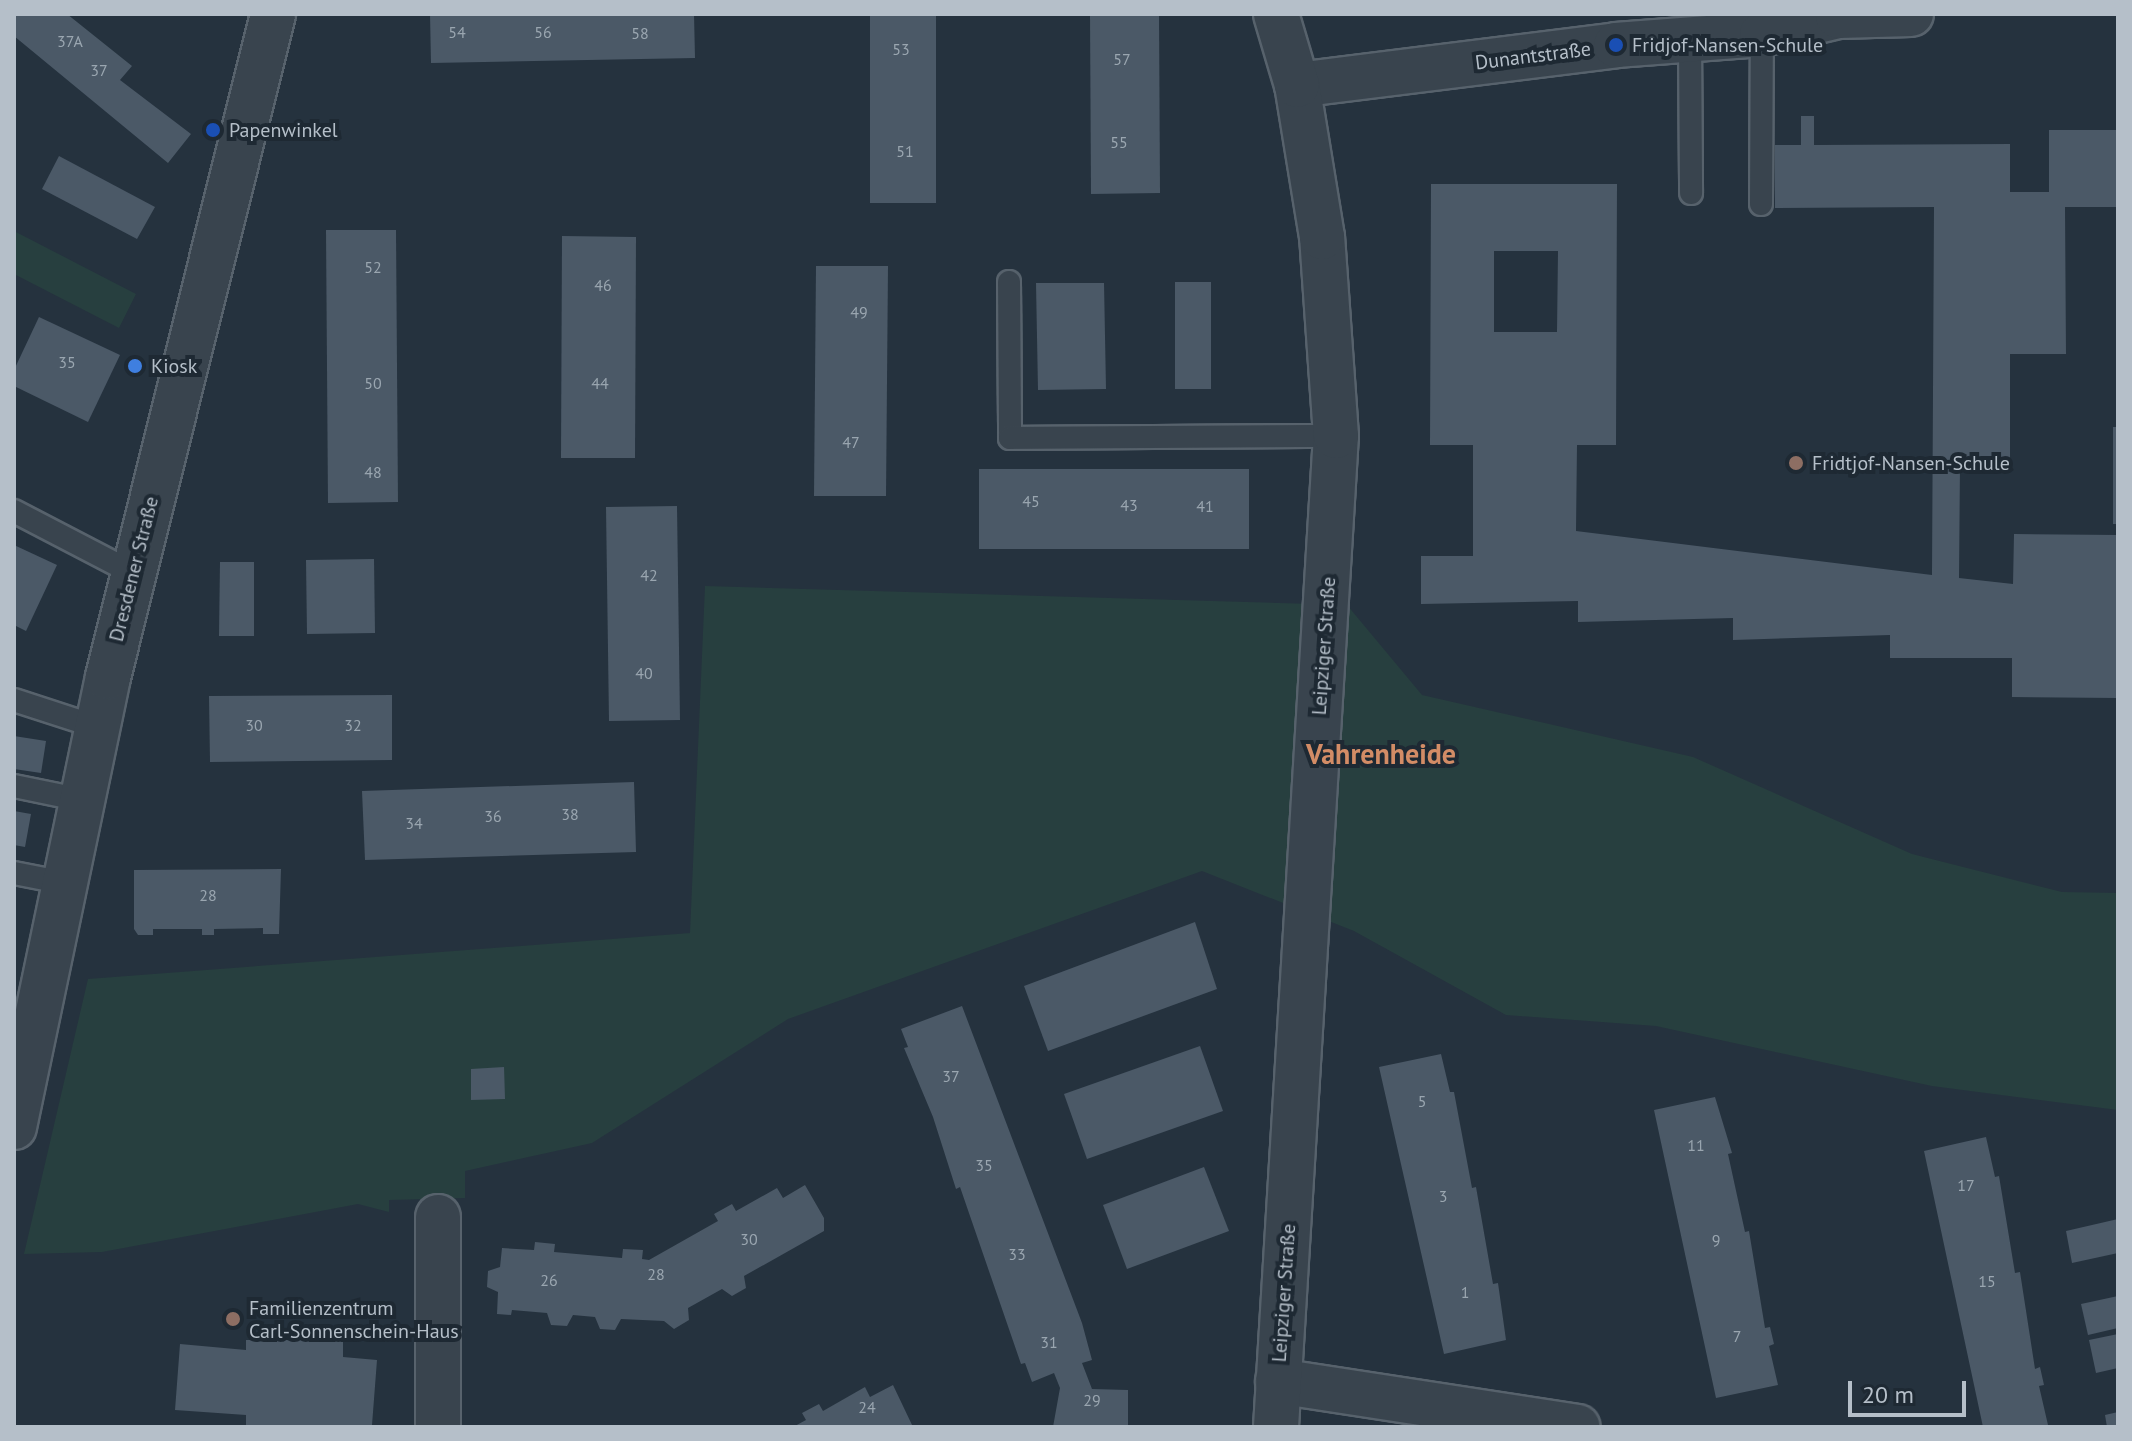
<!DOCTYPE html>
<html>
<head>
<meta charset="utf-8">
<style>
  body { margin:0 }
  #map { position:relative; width:2132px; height:1441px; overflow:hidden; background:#25323e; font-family:"PT Sans",sans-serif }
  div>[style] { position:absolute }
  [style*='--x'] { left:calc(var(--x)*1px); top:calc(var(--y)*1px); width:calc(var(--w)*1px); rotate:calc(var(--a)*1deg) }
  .green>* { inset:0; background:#273f3f }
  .building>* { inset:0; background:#4b5967 }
  .roads { filter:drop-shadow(2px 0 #57626c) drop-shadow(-2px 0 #57626c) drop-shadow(0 2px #57626c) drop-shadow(0 -2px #57626c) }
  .service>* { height:22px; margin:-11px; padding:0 11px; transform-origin:11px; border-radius:11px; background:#39444e }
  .minor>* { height:44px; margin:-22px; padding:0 22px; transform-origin:22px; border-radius:22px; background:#39444e }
  .dots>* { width:22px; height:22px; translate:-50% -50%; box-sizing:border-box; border:4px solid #1e2933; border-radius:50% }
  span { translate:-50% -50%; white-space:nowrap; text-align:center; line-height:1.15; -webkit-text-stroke:8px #1e2933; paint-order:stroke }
  .number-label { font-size:16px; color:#9aa6b0 }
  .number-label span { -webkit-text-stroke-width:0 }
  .poi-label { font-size:20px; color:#b5bfc9 }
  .left { translate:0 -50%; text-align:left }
  .street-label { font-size:20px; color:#b5bfc9 }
  .district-label { font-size:28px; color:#d38c66; font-weight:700 }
  .frame { position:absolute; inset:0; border:16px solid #b5bfc9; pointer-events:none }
  .scale { position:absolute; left:1848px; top:1381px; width:118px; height:36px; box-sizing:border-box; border:4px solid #b5bfc9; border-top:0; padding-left:10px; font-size:24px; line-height:28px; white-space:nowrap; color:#b5bfc9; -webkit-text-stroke:6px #1e2933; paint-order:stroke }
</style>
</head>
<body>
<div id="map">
  <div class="green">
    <i style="clip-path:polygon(14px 231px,136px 294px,119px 328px,14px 274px)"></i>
    <i style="clip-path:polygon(705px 586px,1347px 605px,1422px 695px,1693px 757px,1912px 854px,2062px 892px,2118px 893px,2118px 1110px,1932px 1086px,1656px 1026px,1506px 1015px,1354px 931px,1202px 871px,788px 1019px,592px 1143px,465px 1171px,465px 1198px,389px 1200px,389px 1212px,358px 1204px,102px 1252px,24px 1254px,88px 979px,690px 933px)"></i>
  </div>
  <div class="building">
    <i style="clip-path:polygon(14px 14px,67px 14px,132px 66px,120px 80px,191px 134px,168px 163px,14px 36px)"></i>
    <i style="clip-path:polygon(430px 14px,694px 14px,695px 58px,431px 63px)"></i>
    <i style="clip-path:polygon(870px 14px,936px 14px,936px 203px,870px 203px)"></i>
    <i style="clip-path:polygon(1090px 14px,1159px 14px,1160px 193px,1091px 194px)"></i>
    <i style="clip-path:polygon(evenodd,1801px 116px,1814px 116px,1814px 145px,2010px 144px,2010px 192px,2049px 192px,2049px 130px,2118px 130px,2118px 207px,2065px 207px,2066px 354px,2010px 354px,2010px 466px,1960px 466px,1959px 578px,2013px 584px,2014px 534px,2118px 535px,2118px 698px,2012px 697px,2012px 658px,1890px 658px,1890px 635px,1733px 640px,1733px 618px,1578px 622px,1578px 601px,1421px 604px,1421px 556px,1473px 556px,1473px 445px,1430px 445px,1431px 184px,1617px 184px,1616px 445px,1577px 445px,1576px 531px,1932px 575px,1934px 207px,1775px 208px,1775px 145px,1801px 145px,1801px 116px,1494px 251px,1558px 251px,1557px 332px,1494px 332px,1494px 251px)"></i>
    <i style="clip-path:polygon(59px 156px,155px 207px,137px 239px,42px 189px)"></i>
    <i style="clip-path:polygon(326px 230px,396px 230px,398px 502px,328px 503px)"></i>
    <i style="clip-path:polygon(562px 236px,636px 237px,635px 458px,561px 458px)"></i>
    <i style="clip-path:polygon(816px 266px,888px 266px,886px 496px,814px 496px)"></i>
    <i style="clip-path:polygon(1175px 282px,1211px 282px,1211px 389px,1175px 389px)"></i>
    <i style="clip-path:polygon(1036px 283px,1104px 283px,1106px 389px,1038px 390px)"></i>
    <i style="clip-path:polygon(39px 317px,120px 355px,88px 422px,14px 386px,14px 370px)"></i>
    <i style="clip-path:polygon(2113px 427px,2118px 427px,2118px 524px,2113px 524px)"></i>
    <i style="clip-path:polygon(979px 469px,1249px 469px,1249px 549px,979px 549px)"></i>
    <i style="clip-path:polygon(677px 506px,680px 720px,609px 721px,606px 507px)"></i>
    <i style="clip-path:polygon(14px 545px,57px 565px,26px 631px,14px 625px)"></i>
    <i style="clip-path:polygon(374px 559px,375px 633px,307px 634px,306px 560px)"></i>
    <i style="clip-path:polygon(220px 562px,254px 562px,254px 636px,219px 636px)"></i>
    <i style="clip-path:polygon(392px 695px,392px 760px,210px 762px,209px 696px)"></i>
    <i style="clip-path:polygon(14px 736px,46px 741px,41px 773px,14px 769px)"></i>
    <i style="clip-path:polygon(634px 782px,636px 852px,365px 860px,362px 791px)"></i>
    <i style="clip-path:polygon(14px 811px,31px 814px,25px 847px,14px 845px)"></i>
    <i style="clip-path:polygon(281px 869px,279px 934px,263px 934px,263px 928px,214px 929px,214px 935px,202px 935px,202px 929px,153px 929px,153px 935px,138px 935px,134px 929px,134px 870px)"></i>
    <i style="clip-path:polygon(1195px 922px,1217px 989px,1048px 1051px,1024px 986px)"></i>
    <i style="clip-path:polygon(962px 1006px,1082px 1323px,1092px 1360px,1082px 1363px,1092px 1389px,1128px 1390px,1128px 1427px,1053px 1427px,1060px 1388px,1054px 1373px,1032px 1382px,1025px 1363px,1021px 1364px,960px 1187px,956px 1189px,933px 1117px,904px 1048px,908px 1047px,901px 1029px)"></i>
    <i style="clip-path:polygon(1200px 1046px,1223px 1111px,1087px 1159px,1064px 1094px)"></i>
    <i style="clip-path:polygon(1441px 1054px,1450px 1092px,1454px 1092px,1472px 1188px,1476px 1187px,1493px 1284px,1498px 1283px,1506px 1340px,1444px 1354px,1379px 1067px)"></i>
    <i style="clip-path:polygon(504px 1067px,505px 1099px,471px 1100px,471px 1069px)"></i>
    <i style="clip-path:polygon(1715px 1097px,1732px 1153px,1728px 1154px,1745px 1232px,1749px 1231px,1765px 1328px,1770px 1327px,1774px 1344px,1769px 1346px,1778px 1385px,1716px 1398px,1654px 1110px)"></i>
    <i style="clip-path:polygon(1986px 1137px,1995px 1177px,1999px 1176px,2015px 1273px,2020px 1272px,2035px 1369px,2040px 1367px,2044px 1385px,2039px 1386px,2048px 1425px,2040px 1427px,1983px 1427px,1924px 1151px)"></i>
    <i style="clip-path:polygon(1204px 1167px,1229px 1231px,1127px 1269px,1103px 1205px)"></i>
    <i style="clip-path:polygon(805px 1185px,824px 1218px,824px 1231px,744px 1276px,746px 1288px,732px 1296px,722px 1289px,688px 1308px,689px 1320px,674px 1329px,664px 1321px,621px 1319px,615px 1330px,600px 1329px,595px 1317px,573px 1315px,567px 1326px,551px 1325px,547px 1313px,512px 1310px,511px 1315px,497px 1314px,498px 1292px,487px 1287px,488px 1271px,500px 1267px,502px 1248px,534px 1250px,535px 1242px,555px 1244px,554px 1252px,622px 1258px,623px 1249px,643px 1250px,642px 1259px,649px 1260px,718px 1221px,714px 1214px,732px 1204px,736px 1211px,777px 1188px,783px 1198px)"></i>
    <i style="clip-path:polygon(2118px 1219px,2118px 1253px,2072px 1263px,2066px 1231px)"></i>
    <i style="clip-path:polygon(2118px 1296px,2118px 1328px,2088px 1335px,2081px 1304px)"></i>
    <i style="clip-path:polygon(2118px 1334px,2118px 1368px,2096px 1373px,2089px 1340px)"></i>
    <i style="clip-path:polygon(246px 1340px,343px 1340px,343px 1357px,377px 1360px,372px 1425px,246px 1427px,246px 1415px,175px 1410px,180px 1344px,246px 1350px)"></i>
    <i style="clip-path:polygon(893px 1385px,913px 1427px,793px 1427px,806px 1420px,802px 1413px,819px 1404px,823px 1411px,865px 1387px,870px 1397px)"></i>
    <i style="clip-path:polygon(2118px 1412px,2118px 1427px,2107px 1427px,2105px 1415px)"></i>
  </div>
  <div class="roads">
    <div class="service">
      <i style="--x:1690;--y:39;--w:154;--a:89.6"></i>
      <i style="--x:1761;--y:204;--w:170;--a:-89.7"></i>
      <i style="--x:1009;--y:282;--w:156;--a:89.6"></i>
      <i style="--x:1010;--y:438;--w:326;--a:-0.4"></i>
      <i style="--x:14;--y:511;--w:134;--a:27.5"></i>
      <i style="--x:14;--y:700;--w:87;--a:18"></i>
      <i style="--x:14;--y:786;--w:69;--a:11.6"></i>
      <i style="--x:14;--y:873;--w:52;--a:11.1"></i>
    </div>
    <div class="minor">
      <i style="--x:1297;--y:85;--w:321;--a:-7.1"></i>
      <i style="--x:1616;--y:45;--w:146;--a:-4.3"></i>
      <i style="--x:1762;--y:34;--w:78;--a:-13.3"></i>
      <i style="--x:1838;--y:16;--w:73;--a:-1.6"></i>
      <i style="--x:14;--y:1127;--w:460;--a:-78.2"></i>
      <i style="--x:108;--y:677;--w:683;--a:-76.02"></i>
      <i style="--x:438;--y:1217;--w:210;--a:90"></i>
      <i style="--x:1278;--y:1381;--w:303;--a:8.7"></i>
      <i style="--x:1276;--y:1427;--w:993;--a:-86.54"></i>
      <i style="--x:1336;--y:436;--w:199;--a:-94"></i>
      <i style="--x:1322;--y:237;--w:154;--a:-99.3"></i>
      <i style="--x:1297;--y:85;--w:74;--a:-106.5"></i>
    </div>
  </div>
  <div class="dots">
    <i style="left:1616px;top:45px;background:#1a4fb4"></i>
    <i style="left:213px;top:130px;background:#1a4fb4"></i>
    <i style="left:135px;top:366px;background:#3f7fe0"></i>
    <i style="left:1796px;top:463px;background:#8d6e63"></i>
    <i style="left:233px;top:1319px;background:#8d6e63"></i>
  </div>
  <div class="number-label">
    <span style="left:457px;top:32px">54</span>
    <span style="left:543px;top:32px">56</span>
    <span style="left:640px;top:33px">58</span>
    <span style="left:70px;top:41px">37A</span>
    <span style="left:901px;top:49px">53</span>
    <span style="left:1122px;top:59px">57</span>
    <span style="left:99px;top:70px">37</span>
    <span style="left:1119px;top:142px">55</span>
    <span style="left:905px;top:151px">51</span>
    <span style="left:373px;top:267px">52</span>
    <span style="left:603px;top:285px">46</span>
    <span style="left:859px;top:312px">49</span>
    <span style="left:67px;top:362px">35</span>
    <span style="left:373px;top:383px">50</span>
    <span style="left:600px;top:383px">44</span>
    <span style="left:851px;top:442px">47</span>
    <span style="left:373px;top:472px">48</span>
    <span style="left:1031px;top:501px">45</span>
    <span style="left:1129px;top:505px">43</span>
    <span style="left:1205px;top:506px">41</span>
    <span style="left:649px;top:575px">42</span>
    <span style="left:644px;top:673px">40</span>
    <span style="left:254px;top:725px">30</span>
    <span style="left:353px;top:725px">32</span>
    <span style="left:570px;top:814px">38</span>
    <span style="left:493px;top:816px">36</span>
    <span style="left:414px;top:823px">34</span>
    <span style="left:208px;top:895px">28</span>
    <span style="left:951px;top:1076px">37</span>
    <span style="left:1422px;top:1101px">5</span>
    <span style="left:1696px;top:1145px">11</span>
    <span style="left:984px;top:1165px">35</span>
    <span style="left:1966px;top:1185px">17</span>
    <span style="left:1443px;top:1196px">3</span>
    <span style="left:749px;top:1239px">30</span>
    <span style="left:1716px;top:1240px">9</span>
    <span style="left:1017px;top:1254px">33</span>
    <span style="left:656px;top:1274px">28</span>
    <span style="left:549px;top:1280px">26</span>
    <span style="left:1987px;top:1281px">15</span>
    <span style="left:1465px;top:1292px">1</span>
    <span style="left:1737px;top:1336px">7</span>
    <span style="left:1049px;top:1342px">31</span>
    <span style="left:1092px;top:1400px">29</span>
    <span style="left:867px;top:1407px">24</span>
  </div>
  <div class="poi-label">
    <span class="left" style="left:1632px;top:45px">Fridjof-Nansen-Schule</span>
    <span class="left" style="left:229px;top:130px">Papenwinkel</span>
    <span class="left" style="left:151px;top:366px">Kiosk</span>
    <span class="left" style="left:1812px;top:463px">Fridtjof-Nansen-Schule</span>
    <span class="left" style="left:249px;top:1320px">Familienzentrum<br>Carl-Sonnenschein-Haus</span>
  </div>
  <div class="street-label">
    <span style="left:1533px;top:56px;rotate:-7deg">Dunantstraße</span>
    <span style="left:134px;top:569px;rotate:-76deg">Dresdener Straße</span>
    <span style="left:1324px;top:646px;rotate:-86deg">Leipziger Straße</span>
    <span style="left:1284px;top:1293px;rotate:-86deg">Leipziger Straße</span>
  </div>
  <div class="district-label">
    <span style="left:1381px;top:754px">Vahrenheide</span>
  </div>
  <div class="frame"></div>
  <div class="scale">20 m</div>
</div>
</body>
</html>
